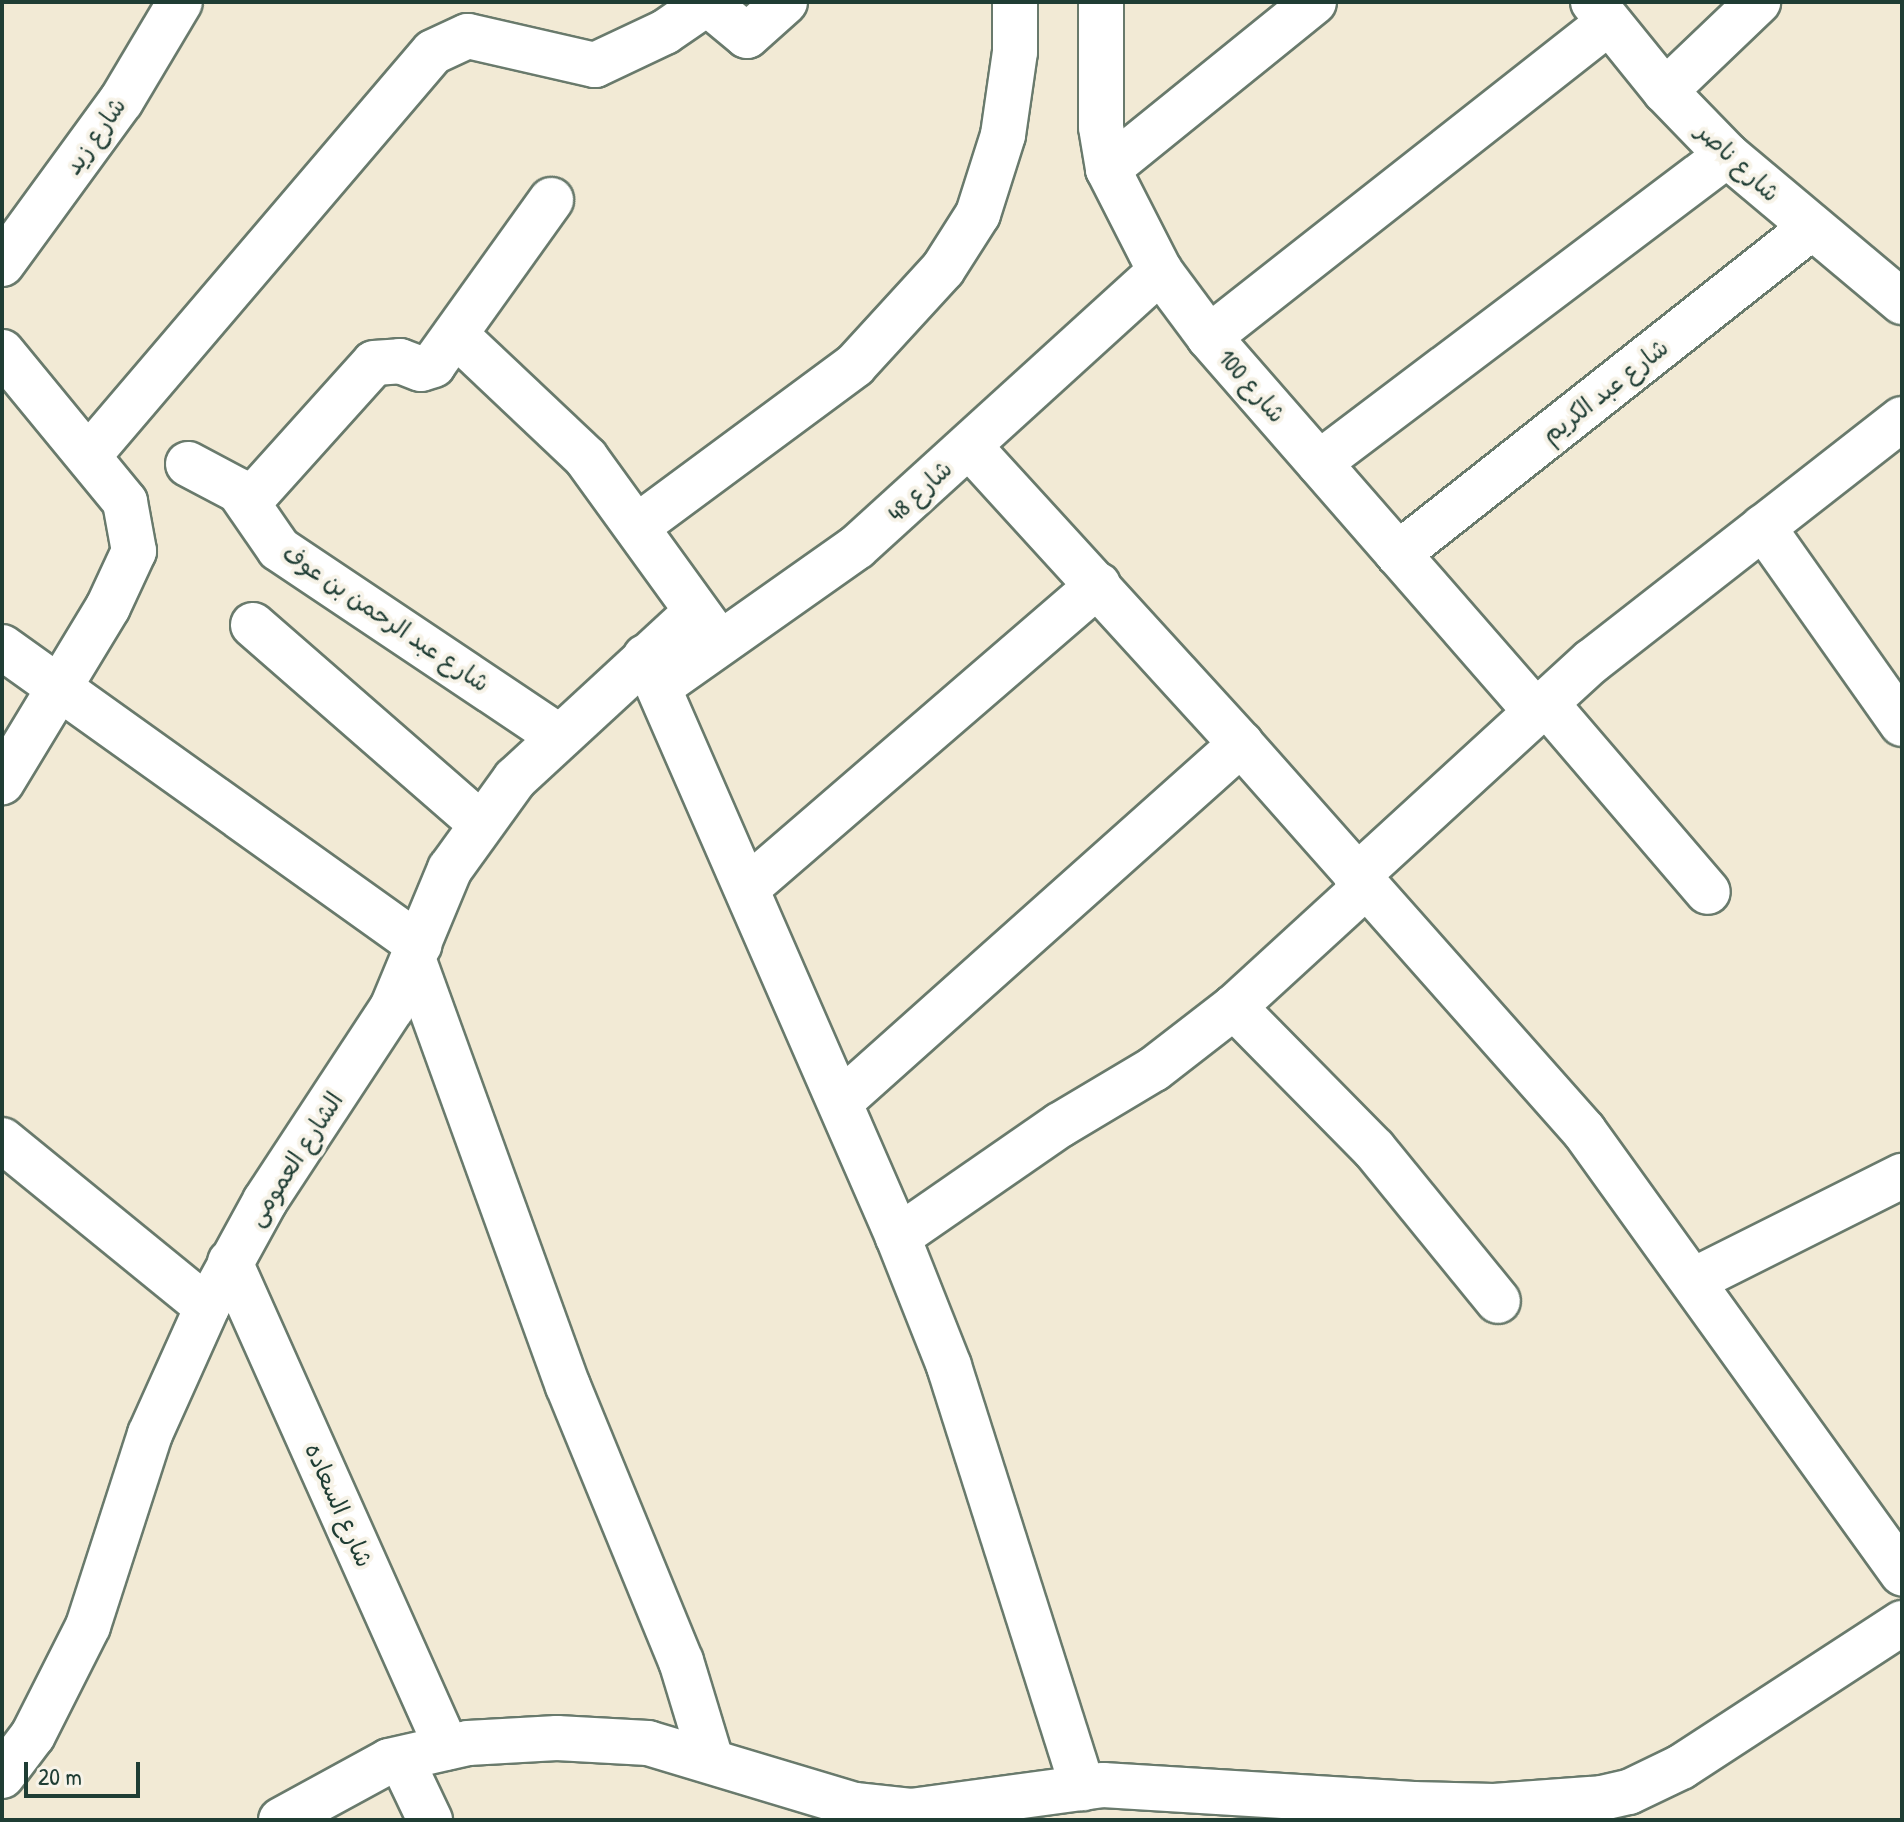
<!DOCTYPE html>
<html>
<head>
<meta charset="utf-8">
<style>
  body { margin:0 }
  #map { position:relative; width:1904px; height:1822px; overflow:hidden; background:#f2ead5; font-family:"Patrick Hand","Playpen Sans Arabic",sans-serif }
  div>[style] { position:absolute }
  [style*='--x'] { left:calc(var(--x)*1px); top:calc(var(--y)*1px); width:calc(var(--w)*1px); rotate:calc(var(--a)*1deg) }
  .roads { filter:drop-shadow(2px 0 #697a6c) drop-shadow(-2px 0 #697a6c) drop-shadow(0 2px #697a6c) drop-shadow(0 -2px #697a6c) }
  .minor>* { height:44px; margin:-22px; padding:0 22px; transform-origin:22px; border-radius:22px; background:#fff }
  span { translate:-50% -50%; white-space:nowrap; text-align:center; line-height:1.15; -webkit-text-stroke:8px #f7f3e8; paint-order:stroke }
  .street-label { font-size:24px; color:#1f3d34 }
  .frame { position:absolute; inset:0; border:4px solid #1f3d34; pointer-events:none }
  .scale { position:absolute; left:24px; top:1762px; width:116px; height:36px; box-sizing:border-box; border:4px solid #1f3d34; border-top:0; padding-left:10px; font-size:24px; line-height:28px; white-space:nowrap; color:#1f3d34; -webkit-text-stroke:6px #f7f3e8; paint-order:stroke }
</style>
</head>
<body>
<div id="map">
  <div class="roads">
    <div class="minor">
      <i style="--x:706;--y:2;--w:53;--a:39.7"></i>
      <i style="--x:747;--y:36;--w:51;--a:-41.8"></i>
      <i style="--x:1101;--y:2;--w:125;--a:90"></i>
      <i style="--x:1101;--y:127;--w:43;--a:80.5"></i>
      <i style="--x:1108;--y:169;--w:114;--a:63"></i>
      <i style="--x:1160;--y:271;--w:82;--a:53.4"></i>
      <i style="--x:1209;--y:337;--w:495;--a:48.9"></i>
      <i style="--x:1593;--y:2;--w:114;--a:51"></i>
      <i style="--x:1665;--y:91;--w:89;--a:45.9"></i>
      <i style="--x:1727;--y:155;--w:229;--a:40"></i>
      <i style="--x:1665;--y:91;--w:129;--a:-43.7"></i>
      <i style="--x:1108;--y:169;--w:265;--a:-39"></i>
      <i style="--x:2;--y:264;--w:202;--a:-53.9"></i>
      <i style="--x:121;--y:101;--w:115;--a:-59.2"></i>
      <i style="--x:456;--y:335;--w:179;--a:43.4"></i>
      <i style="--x:586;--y:458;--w:218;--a:54.1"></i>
      <i style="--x:1209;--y:337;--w:508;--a:-38.2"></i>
      <i style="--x:2;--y:352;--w:194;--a:50.6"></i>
      <i style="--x:125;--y:502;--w:50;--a:79.6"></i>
      <i style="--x:134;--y:551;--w:62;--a:114.9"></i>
      <i style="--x:108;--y:607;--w:205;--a:121.2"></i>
      <i style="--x:969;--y:446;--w:403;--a:47.6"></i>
      <i style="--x:1241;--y:744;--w:517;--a:48.45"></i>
      <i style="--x:1584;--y:1131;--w:545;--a:54.27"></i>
      <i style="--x:90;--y:454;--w:528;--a:-49.53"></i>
      <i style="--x:433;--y:52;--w:38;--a:-25"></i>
      <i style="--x:468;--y:36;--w:130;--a:12.9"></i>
      <i style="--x:595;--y:65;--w:77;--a:-25.2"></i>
      <i style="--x:665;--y:32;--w:51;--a:-34.6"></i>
      <i style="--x:1319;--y:463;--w:511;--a:-37.05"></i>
      <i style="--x:188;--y:464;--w:58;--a:27.9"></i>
      <i style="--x:239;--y:491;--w:70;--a:55.4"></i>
      <i style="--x:279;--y:549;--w:336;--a:33.8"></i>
      <i style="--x:248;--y:503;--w:188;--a:-48"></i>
      <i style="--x:374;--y:363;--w:26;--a:-4"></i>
      <i style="--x:400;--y:361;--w:22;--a:21"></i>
      <i style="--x:421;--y:369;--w:13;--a:-18"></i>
      <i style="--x:433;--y:365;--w:203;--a:-54.4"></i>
      <i style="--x:639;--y:525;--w:269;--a:-36.5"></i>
      <i style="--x:855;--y:365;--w:130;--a:-47.5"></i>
      <i style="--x:943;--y:269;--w:65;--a:-57.5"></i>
      <i style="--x:978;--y:214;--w:83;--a:-72.4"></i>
      <i style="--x:1003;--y:135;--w:84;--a:-81.8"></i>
      <i style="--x:1015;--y:52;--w:50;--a:-90"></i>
      <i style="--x:1763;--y:527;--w:241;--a:54.8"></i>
      <i style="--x:1398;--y:554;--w:526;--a:-38.29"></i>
      <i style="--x:253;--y:625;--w:300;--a:41.1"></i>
      <i style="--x:2;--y:647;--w:513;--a:35.55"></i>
      <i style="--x:645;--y:657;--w:633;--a:66.43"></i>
      <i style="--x:898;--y:1237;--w:139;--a:68.4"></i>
      <i style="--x:949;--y:1366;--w:443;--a:72.4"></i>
      <i style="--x:660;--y:686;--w:241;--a:-35.2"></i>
      <i style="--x:857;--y:547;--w:410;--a:-42.3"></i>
      <i style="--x:1545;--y:702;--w:250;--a:49.4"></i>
      <i style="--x:1356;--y:877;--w:320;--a:-42.5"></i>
      <i style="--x:1592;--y:661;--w:393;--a:-38"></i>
      <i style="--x:747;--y:888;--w:464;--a:-40.8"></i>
      <i style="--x:414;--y:961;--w:452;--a:70.1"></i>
      <i style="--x:568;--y:1386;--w:297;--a:67.7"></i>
      <i style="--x:681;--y:1661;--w:103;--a:73.1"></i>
      <i style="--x:1234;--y:1007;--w:199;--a:45.4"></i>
      <i style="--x:1374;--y:1149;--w:196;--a:50.8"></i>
      <i style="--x:840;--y:1102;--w:538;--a:-41.76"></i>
      <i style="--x:2;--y:1140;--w:264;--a:39.2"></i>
      <i style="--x:898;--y:1237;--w:197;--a:-34.7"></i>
      <i style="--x:1060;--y:1125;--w:109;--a:-30.8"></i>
      <i style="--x:1154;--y:1069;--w:101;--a:-37.8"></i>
      <i style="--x:1234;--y:1007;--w:178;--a:-42.5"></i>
      <i style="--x:230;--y:1262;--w:532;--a:65.94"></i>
      <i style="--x:1694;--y:1280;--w:233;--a:-26.6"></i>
      <i style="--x:401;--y:1759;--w:68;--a:64.6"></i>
      <i style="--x:2;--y:1776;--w:51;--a:-52.9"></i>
      <i style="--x:33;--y:1735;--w:122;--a:-63.2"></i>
      <i style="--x:88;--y:1626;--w:202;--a:-72.1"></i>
      <i style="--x:150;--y:1434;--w:139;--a:-65.8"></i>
      <i style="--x:207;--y:1307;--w:121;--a:-61.3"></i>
      <i style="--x:265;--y:1201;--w:231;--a:-56.7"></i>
      <i style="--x:392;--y:1008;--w:151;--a:-67.4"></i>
      <i style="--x:450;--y:869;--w:111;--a:-54.2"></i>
      <i style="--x:515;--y:779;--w:246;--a:-42.7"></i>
      <i style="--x:281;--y:1820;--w:123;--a:-28.6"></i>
      <i style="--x:389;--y:1761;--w:81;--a:-12.8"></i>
      <i style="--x:468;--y:1743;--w:89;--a:-3.2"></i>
      <i style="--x:557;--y:1738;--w:91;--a:3.1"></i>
      <i style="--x:648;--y:1743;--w:216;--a:16.7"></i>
      <i style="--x:855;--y:1805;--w:56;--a:6.1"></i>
      <i style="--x:911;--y:1811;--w:194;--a:-7.7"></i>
      <i style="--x:1103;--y:1785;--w:311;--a:3.5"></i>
      <i style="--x:1413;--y:1804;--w:81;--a:1.4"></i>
      <i style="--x:1494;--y:1806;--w:108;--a:-4.2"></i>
      <i style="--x:1602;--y:1798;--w:28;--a:-13"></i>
      <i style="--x:1629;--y:1792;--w:58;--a:-25.7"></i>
      <i style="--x:1681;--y:1767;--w:264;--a:-33.1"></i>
    </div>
  </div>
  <div class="street-label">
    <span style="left:95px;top:136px;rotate:-55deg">شارع زيد</span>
    <span style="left:1738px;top:162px;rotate:43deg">شارع ناصر</span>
    <span style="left:1252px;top:386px;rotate:49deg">شارع 100</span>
    <span style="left:1605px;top:391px;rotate:-38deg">شارع عبد الكريم</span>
    <span style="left:920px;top:491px;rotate:-43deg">شارع 48</span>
    <span style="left:386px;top:618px;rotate:34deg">شارع عبد الرحمن بن عوف</span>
    <span style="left:295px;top:1159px;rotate:-57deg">الشارع العمومى</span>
    <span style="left:339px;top:1505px;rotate:66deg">شارع السعاده</span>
  </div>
  <div class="frame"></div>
  <div class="scale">20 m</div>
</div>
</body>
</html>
